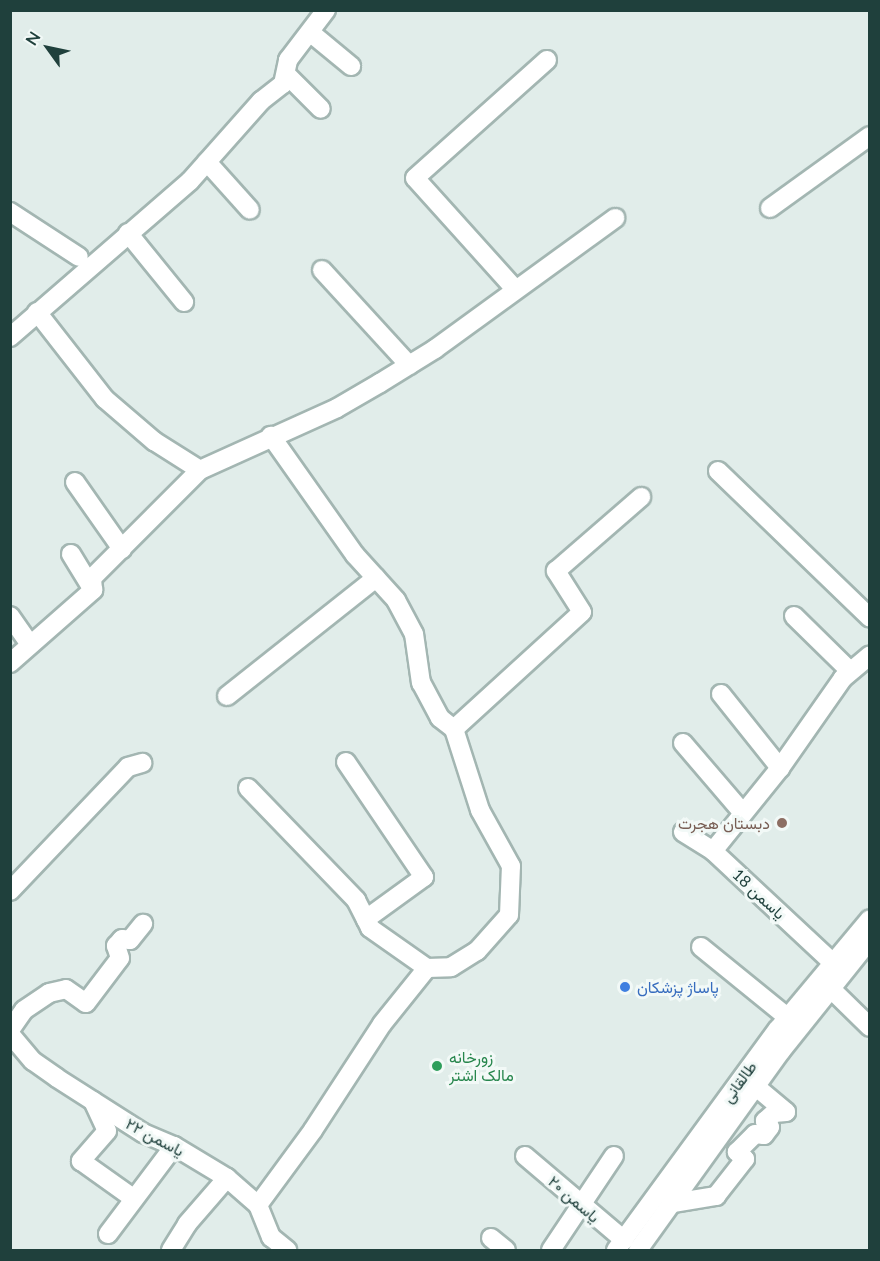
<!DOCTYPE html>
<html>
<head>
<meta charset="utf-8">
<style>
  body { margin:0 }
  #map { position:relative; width:880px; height:1261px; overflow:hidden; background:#e1edea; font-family:Lato,Vazirmatn,sans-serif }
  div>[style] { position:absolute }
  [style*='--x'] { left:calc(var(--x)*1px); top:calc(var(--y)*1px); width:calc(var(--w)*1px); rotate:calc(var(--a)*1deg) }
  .roads { filter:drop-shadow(2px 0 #a3b6b2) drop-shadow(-2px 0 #a3b6b2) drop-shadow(0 2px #a3b6b2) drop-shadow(0 -2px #a3b6b2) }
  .minor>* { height:18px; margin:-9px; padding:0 9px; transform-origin:9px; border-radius:9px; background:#fff }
  .dots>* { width:16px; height:16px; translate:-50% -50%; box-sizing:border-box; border:3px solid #f2f9f7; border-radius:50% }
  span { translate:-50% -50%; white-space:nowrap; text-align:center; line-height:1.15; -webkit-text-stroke:6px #f2f9f7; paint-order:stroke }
  .education-label { font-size:16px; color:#785e54 }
  .right { translate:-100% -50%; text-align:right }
  .street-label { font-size:16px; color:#1f403c }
  .shop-label { font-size:16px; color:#366cbe }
  .left { translate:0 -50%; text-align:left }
  .leisure-label { font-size:16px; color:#27864d }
  .frame { position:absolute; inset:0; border:12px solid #1f403c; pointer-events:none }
  .north { position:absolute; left:18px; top:18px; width:60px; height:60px; -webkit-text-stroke:4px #f2f9f7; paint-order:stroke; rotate:303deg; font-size:16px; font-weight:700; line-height:24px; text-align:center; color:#1f403c }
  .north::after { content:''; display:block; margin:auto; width:21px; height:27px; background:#1f403c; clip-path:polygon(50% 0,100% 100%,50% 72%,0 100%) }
</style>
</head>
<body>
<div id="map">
  <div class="roads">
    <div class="minor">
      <i style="--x:311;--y:33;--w:52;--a:39.5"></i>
      <i style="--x:286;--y:74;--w:49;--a:45"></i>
      <i style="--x:207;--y:162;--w:64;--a:48.1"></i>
      <i style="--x:770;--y:208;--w:123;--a:-35.8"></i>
      <i style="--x:10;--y:212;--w:82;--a:33.1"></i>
      <i style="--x:128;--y:233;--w:89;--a:50.9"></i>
      <i style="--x:322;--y:270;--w:129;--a:47.5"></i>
      <i style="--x:515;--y:289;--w:149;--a:-132"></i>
      <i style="--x:415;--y:178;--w:177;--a:-41.8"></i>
      <i style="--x:37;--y:312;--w:110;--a:52"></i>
      <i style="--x:105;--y:399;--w:65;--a:40.6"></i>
      <i style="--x:154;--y:441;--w:54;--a:32.2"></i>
      <i style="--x:200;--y:470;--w:150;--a:-24.3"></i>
      <i style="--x:337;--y:408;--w:50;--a:-30.2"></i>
      <i style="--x:380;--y:383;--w:65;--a:-31.7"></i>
      <i style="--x:435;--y:349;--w:223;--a:-36"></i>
      <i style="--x:10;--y:337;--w:238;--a:-40.9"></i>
      <i style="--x:190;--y:181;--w:107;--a:-48.4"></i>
      <i style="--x:261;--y:101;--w:28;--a:-38"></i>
      <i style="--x:283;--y:84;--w:25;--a:-78"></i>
      <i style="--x:288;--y:60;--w:63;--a:-52.8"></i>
      <i style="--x:718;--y:471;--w:211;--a:44"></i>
      <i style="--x:75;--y:482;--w:82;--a:55"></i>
      <i style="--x:71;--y:554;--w:42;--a:58.6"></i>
      <i style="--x:10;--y:616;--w:35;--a:55"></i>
      <i style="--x:794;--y:616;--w:78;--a:44.5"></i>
      <i style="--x:10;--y:663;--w:111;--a:-41.3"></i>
      <i style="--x:93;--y:590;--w:12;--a:-95"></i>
      <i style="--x:92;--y:578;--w:153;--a:-45"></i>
      <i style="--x:721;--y:694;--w:95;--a:51.4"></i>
      <i style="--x:227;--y:696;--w:190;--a:-38.4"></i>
      <i style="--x:454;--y:729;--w:173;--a:-42.4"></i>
      <i style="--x:582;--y:612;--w:49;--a:-122.4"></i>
      <i style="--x:556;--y:571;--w:113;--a:-41"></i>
      <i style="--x:683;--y:743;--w:92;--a:49.4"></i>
      <i style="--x:346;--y:762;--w:139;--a:55.9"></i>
      <i style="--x:424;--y:877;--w:72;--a:144.1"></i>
      <i style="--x:248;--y:788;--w:156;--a:46"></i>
      <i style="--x:356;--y:900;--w:31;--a:63"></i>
      <i style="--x:370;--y:928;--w:70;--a:35.1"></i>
      <i style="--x:683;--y:832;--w:36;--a:32"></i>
      <i style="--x:713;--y:851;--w:161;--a:43"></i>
      <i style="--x:713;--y:851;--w:107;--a:-51.1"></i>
      <i style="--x:780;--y:768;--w:110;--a:-55"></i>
      <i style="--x:843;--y:678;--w:35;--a:-40"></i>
      <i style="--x:10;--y:891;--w:171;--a:-46.4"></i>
      <i style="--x:128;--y:767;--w:15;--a:-16"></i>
      <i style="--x:701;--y:947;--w:111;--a:39.1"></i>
      <i style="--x:824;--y:982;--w:64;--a:44.4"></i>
      <i style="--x:10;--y:1030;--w:24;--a:-55"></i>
      <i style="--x:24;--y:1010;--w:30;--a:-34"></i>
      <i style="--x:49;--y:993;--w:17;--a:-13"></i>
      <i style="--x:66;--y:989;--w:24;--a:35"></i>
      <i style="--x:86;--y:1003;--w:56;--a:-52.9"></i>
      <i style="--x:120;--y:958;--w:13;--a:-108"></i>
      <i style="--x:116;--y:946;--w:9;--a:-49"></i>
      <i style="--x:122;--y:939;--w:8;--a:7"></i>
      <i style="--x:130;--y:940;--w:21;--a:-51"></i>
      <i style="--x:10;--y:1034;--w:35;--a:50"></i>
      <i style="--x:33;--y:1061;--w:29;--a:35"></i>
      <i style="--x:57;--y:1078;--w:102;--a:32.6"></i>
      <i style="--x:143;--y:1133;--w:34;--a:23"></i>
      <i style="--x:174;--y:1146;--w:62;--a:31.1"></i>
      <i style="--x:227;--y:1178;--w:41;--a:41.1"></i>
      <i style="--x:258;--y:1205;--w:35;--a:68"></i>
      <i style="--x:271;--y:1237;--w:21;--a:39"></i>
      <i style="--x:93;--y:1101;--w:33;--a:65"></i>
      <i style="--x:107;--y:1131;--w:40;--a:131"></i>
      <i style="--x:81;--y:1161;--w:64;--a:35.4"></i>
      <i style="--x:525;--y:1156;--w:130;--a:40.3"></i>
      <i style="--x:673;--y:1203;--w:44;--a:-9.2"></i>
      <i style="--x:716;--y:1196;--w:47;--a:-51.9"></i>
      <i style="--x:745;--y:1159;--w:11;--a:-139"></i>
      <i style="--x:737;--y:1152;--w:25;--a:-45"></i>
      <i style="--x:755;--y:1134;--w:9;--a:6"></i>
      <i style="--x:764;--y:1135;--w:10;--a:-53"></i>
      <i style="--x:770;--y:1127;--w:8;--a:-130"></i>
      <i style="--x:765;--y:1121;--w:12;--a:-42"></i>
      <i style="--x:774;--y:1113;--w:12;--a:-5"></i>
      <i style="--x:786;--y:1112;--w:39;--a:-140"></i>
      <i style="--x:258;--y:1205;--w:93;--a:-53.7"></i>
      <i style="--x:313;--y:1130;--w:126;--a:-56.9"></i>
      <i style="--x:382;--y:1024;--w:72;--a:-51.2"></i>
      <i style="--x:427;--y:968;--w:24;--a:-2"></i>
      <i style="--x:451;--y:967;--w:31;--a:-32"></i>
      <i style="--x:477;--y:951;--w:48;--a:-48.4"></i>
      <i style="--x:509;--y:915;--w:49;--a:-87.7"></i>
      <i style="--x:511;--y:866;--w:64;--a:-119"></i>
      <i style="--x:480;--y:810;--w:85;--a:-107.8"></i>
      <i style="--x:454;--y:729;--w:18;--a:-142"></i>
      <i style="--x:440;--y:718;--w:40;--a:-118"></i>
      <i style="--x:421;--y:683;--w:49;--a:-98.1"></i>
      <i style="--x:414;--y:634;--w:38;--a:-118"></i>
      <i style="--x:396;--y:600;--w:61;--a:-132.3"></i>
      <i style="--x:355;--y:555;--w:146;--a:-125.2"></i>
      <i style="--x:108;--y:1234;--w:110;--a:-53.1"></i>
      <i style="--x:491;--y:1238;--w:19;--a:39"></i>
      <i style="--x:171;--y:1250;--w:31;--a:-58"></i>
      <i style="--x:187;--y:1224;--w:61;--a:-49"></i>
      <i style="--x:551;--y:1250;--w:113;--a:-56.2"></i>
      <i style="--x:616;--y:1250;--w:274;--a:-53.8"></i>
      <i style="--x:778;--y:1029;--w:143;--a:-50.1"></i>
      <i style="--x:638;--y:1250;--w:245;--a:-54.3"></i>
      <i style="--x:781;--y:1051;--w:142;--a:-51.3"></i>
    </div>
  </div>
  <div class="dots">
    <i style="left:782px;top:823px;background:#8d6e63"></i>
    <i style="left:625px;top:987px;background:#3f7fe0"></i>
    <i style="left:437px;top:1066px;background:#2e9e5b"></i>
  </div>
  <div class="education-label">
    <span class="right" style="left:770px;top:823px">دبستان هجرت</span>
  </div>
  <div class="street-label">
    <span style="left:759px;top:894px;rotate:43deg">یاسمن 18</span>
    <span style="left:739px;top:1082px;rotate:-54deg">طالقانی</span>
    <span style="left:155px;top:1137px;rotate:28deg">یاسمن ۲۲</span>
    <span style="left:574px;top:1199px;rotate:41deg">یاسمن ۲۰</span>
  </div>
  <div class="shop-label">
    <span class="left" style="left:637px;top:987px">پاساژ پزشکان</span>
  </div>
  <div class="leisure-label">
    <span class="left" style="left:449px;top:1066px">زورخانه<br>مالک اشتر</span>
  </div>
  <div class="frame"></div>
  <div class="north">N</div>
</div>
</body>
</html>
